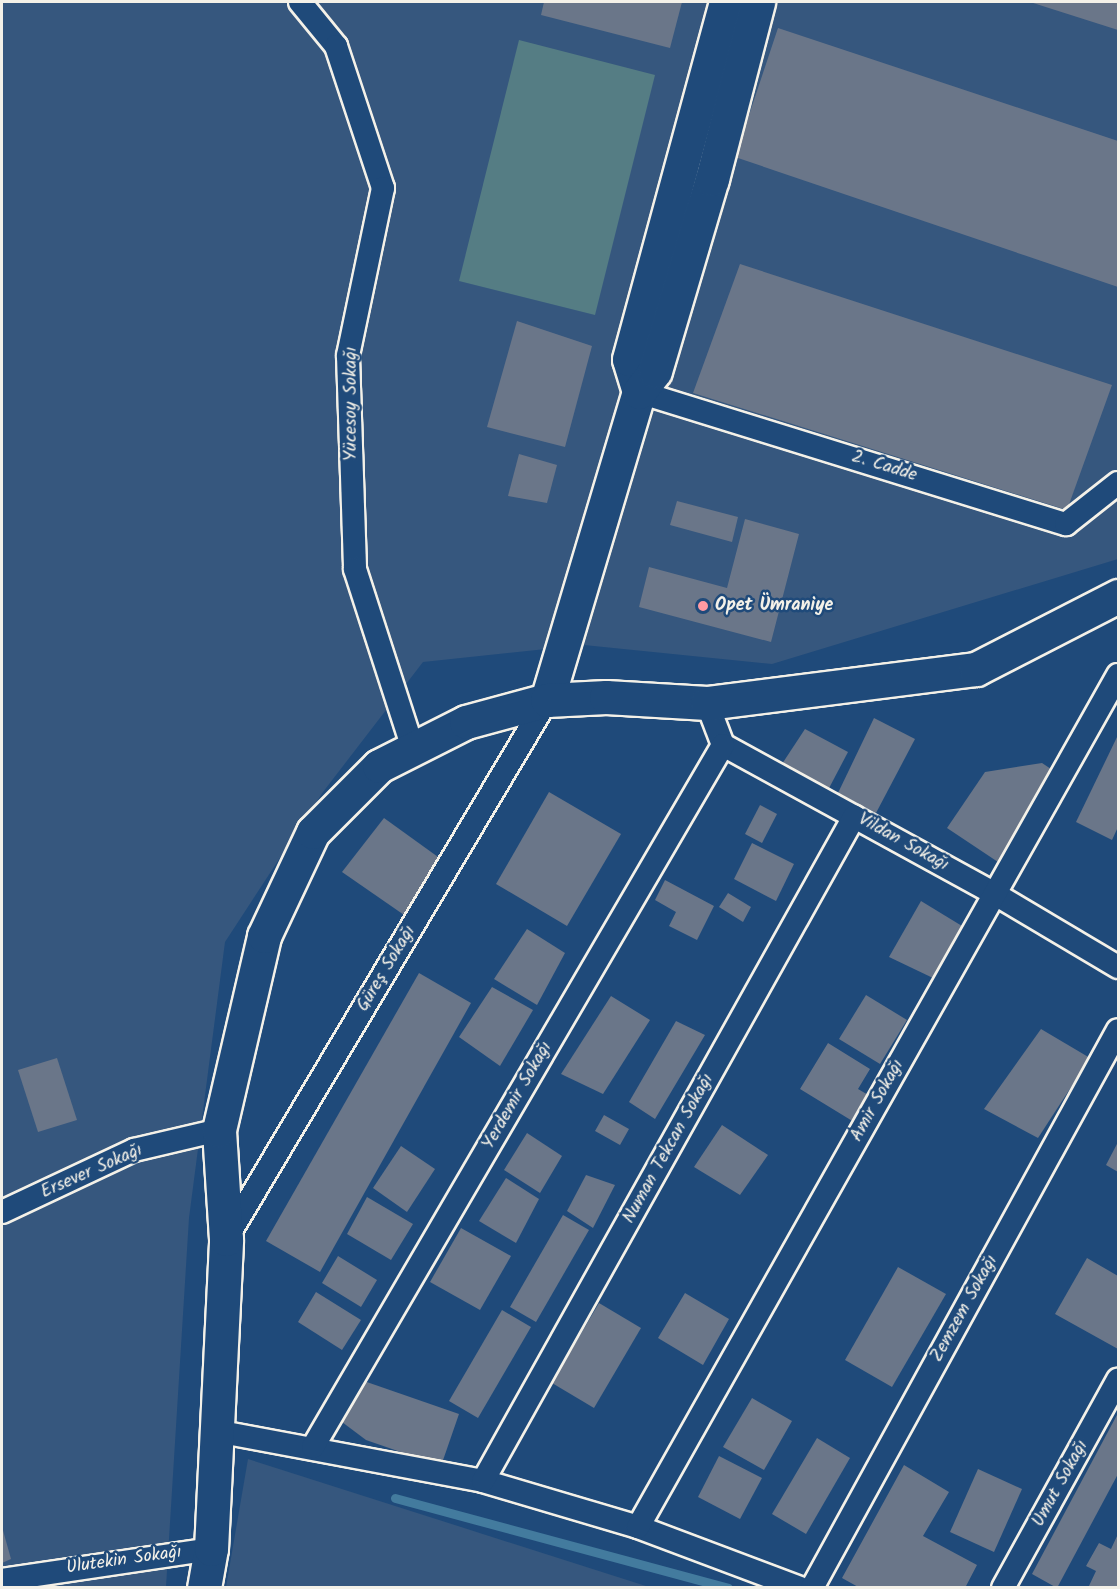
<!DOCTYPE html>
<html>
<head>
<meta charset="utf-8">
<style>
  body { margin:0 }
  #map { position:relative; width:1120px; height:1589px; overflow:hidden; background:#1f4a7a; font-family:Kalam,sans-serif }
  div>[style] { position:absolute }
  [style*='--x'] { left:calc(var(--x)*1px); top:calc(var(--y)*1px); width:calc(var(--w)*1px); rotate:calc(var(--a)*1deg) }
  .built>* { inset:0; background:#36577e }
  .green>* { inset:0; background:#557d84 }
  .stream>* { height:9px; margin:-4.5px; padding:0 4.5px; transform-origin:4.5px; border-radius:4.5px; background:#437b9e }
  .building>* { inset:0; background:#6a7689 }
  .roads { filter:drop-shadow(2px 0 #f4f1e8) drop-shadow(-2px 0 #f4f1e8) drop-shadow(0 2px #f4f1e8) drop-shadow(0 -2px #f4f1e8) }
  .street>* { height:22px; margin:-11px; padding:0 11px; transform-origin:11px; border-radius:11px; background:#1f4a7a }
  .secondary>* { height:33px; margin:-16.5px; padding:0 16.5px; transform-origin:16.5px; border-radius:16.5px; background:#1f4a7a }
  .dots>* { width:16px; height:16px; translate:-50% -50%; box-sizing:border-box; border:3px solid #1f4a7a; border-radius:50% }
  span { translate:-50% -50%; white-space:nowrap; text-align:center; line-height:1.15; -webkit-text-stroke:5px #1f4a7a; paint-order:stroke }
  .street-label { font-size:18px; color:#f4f1e8 }
  .poi-label { font-size:18px; color:#f4f1e8; font-weight:700 }
  .left { translate:0 -50%; text-align:left }
  .frame { position:absolute; inset:0; border:3px solid #f4f1e8; pointer-events:none }
</style>
</head>
<body>
<div id="map">
  <div class="built">
    <i style="clip-path:polygon(2px 2px,1118px 2px,1118px 559px,772px 664px,584px 645px,423px 662px,323px 792px,225px 942px,189px 1218px,166px 1587px,2px 1588px)"></i>
    <i style="clip-path:polygon(248px 1459px,649px 1587px,226px 1587px)"></i>
  </div>
  <div class="green">
    <i style="clip-path:polygon(519px 40px,655px 75px,595px 315px,459px 281px)"></i>
  </div>
  <div class="stream">
    <i style="--x:395;--y:1498;--w:345;--a:15.1"></i>
  </div>
  <div class="building">
    <i style="clip-path:polygon(544px 2px,682px 2px,670px 48px,541px 15px)"></i>
    <i style="clip-path:polygon(1030px 2px,1118px 2px,1118px 30px)"></i>
    <i style="clip-path:polygon(778px 28px,1118px 141px,1118px 287px,735px 157px)"></i>
    <i style="clip-path:polygon(740px 264px,1112px 385px,1067px 510px,693px 393px)"></i>
    <i style="clip-path:polygon(517px 321px,592px 346px,565px 447px,487px 427px)"></i>
    <i style="clip-path:polygon(519px 454px,557px 465px,547px 503px,508px 496px)"></i>
    <i style="clip-path:polygon(677px 501px,738px 517px,732px 542px,670px 525px)"></i>
    <i style="clip-path:polygon(745px 519px,799px 534px,771px 642px,639px 607px,649px 567px,727px 588px)"></i>
    <i style="clip-path:polygon(874px 718px,915px 739px,876px 813px,838px 793px)"></i>
    <i style="clip-path:polygon(805px 729px,848px 752px,827px 792px,780px 767px)"></i>
    <i style="clip-path:polygon(1118px 735px,1118px 827px,1112px 840px,1076px 822px)"></i>
    <i style="clip-path:polygon(1042px 763px,1060px 775px,1001px 864px,947px 828px,985px 772px)"></i>
    <i style="clip-path:polygon(549px 792px,621px 834px,567px 926px,496px 884px)"></i>
    <i style="clip-path:polygon(760px 805px,777px 814px,762px 843px,745px 834px)"></i>
    <i style="clip-path:polygon(384px 818px,445px 862px,407px 917px,342px 872px)"></i>
    <i style="clip-path:polygon(752px 843px,794px 864px,776px 901px,734px 879px)"></i>
    <i style="clip-path:polygon(665px 880px,714px 906px,697px 940px,669px 926px,676px 912px,655px 900px)"></i>
    <i style="clip-path:polygon(728px 893px,751px 907px,743px 922px,719px 907px)"></i>
    <i style="clip-path:polygon(921px 901px,962px 926px,933px 978px,889px 957px)"></i>
    <i style="clip-path:polygon(527px 929px,565px 953px,537px 1005px,494px 979px)"></i>
    <i style="clip-path:polygon(419px 973px,471px 1003px,320px 1272px,266px 1241px)"></i>
    <i style="clip-path:polygon(492px 987px,533px 1010px,500px 1066px,459px 1037px)"></i>
    <i style="clip-path:polygon(866px 995px,907px 1020px,880px 1064px,839px 1039px)"></i>
    <i style="clip-path:polygon(611px 996px,650px 1020px,603px 1094px,561px 1074px)"></i>
    <i style="clip-path:polygon(676px 1021px,705px 1035px,655px 1119px,629px 1102px)"></i>
    <i style="clip-path:polygon(1041px 1029px,1090px 1058px,1038px 1138px,984px 1109px)"></i>
    <i style="clip-path:polygon(828px 1043px,870px 1069px,858px 1089px,870px 1096px,854px 1122px,800px 1089px)"></i>
    <i style="clip-path:polygon(57px 1058px,77px 1120px,38px 1132px,18px 1070px)"></i>
    <i style="clip-path:polygon(604px 1115px,629px 1129px,620px 1145px,595px 1131px)"></i>
    <i style="clip-path:polygon(722px 1125px,768px 1155px,740px 1195px,694px 1167px)"></i>
    <i style="clip-path:polygon(527px 1133px,562px 1156px,540px 1193px,504px 1170px)"></i>
    <i style="clip-path:polygon(1118px 1142px,1118px 1172px,1106px 1165px)"></i>
    <i style="clip-path:polygon(401px 1146px,435px 1169px,407px 1212px,373px 1188px)"></i>
    <i style="clip-path:polygon(586px 1175px,615px 1185px,593px 1228px,567px 1211px)"></i>
    <i style="clip-path:polygon(506px 1178px,539px 1199px,516px 1243px,479px 1221px)"></i>
    <i style="clip-path:polygon(367px 1197px,413px 1224px,391px 1260px,347px 1234px)"></i>
    <i style="clip-path:polygon(563px 1215px,589px 1230px,536px 1322px,510px 1307px)"></i>
    <i style="clip-path:polygon(461px 1228px,511px 1256px,480px 1310px,430px 1282px)"></i>
    <i style="clip-path:polygon(338px 1256px,377px 1280px,361px 1307px,322px 1283px)"></i>
    <i style="clip-path:polygon(1087px 1258px,1118px 1276px,1118px 1349px,1055px 1314px)"></i>
    <i style="clip-path:polygon(898px 1267px,946px 1294px,892px 1387px,845px 1360px)"></i>
    <i style="clip-path:polygon(316px 1292px,361px 1320px,342px 1350px,298px 1322px)"></i>
    <i style="clip-path:polygon(685px 1293px,729px 1319px,703px 1365px,658px 1338px)"></i>
    <i style="clip-path:polygon(599px 1303px,641px 1328px,594px 1408px,552px 1383px)"></i>
    <i style="clip-path:polygon(502px 1310px,531px 1327px,478px 1418px,449px 1401px)"></i>
    <i style="clip-path:polygon(361px 1380px,459px 1414px,441px 1466px,366px 1440px,334px 1416px)"></i>
    <i style="clip-path:polygon(752px 1398px,792px 1421px,764px 1470px,723px 1447px)"></i>
    <i style="clip-path:polygon(1118px 1413px,1118px 1474px,1057px 1588px,1032px 1574px)"></i>
    <i style="clip-path:polygon(817px 1438px,850px 1458px,806px 1534px,772px 1514px)"></i>
    <i style="clip-path:polygon(719px 1456px,762px 1478px,740px 1519px,698px 1497px)"></i>
    <i style="clip-path:polygon(904px 1465px,949px 1492px,923px 1536px,977px 1565px,965px 1588px,860px 1588px,842px 1578px)"></i>
    <i style="clip-path:polygon(978px 1469px,1022px 1489px,994px 1552px,950px 1532px)"></i>
    <i style="clip-path:polygon(2px 1527px,11px 1559px,2px 1563px)"></i>
    <i style="clip-path:polygon(1118px 1534px,1118px 1588px,1088px 1588px,1096px 1571px,1086px 1566px,1099px 1543px,1111px 1549px)"></i>
  </div>
  <div class="roads">
    <div class="street">
      <i style="--x:300;--y:2;--w:57;--a:50.7"></i>
      <i style="--x:336;--y:46;--w:150;--a:71.7"></i>
      <i style="--x:383;--y:188;--w:172;--a:101.8"></i>
      <i style="--x:348;--y:356;--w:213;--a:88.1"></i>
      <i style="--x:355;--y:569;--w:189;--a:72.1"></i>
      <i style="--x:639;--y:392;--w:447;--a:17.2"></i>
      <i style="--x:1066;--y:524;--w:66;--a:-38.3"></i>
      <i style="--x:707;--y:703;--w:45;--a:69.1"></i>
      <i style="--x:723;--y:745;--w:310;--a:28.7"></i>
      <i style="--x:995;--y:894;--w:143;--a:30.7"></i>
      <i style="--x:2;--y:1212;--w:146;--a:-25.2"></i>
      <i style="--x:134;--y:1150;--w:87;--a:-13.2"></i>
      <i style="--x:226;--y:1239;--w:627;--a:-59.22"></i>
      <i style="--x:216;--y:1431;--w:272;--a:10.6"></i>
      <i style="--x:483;--y:1481;--w:162;--a:16.5"></i>
      <i style="--x:638;--y:1527;--w:173;--a:20.6"></i>
      <i style="--x:313;--y:1447;--w:813;--a:-59.71"></i>
      <i style="--x:483;--y:1481;--w:761;--a:-60.81"></i>
      <i style="--x:638;--y:1527;--w:978;--a:-60.6"></i>
      <i style="--x:2;--y:1580;--w:211;--a:-8.4"></i>
      <i style="--x:812;--y:1588;--w:636;--a:-61.26"></i>
      <i style="--x:1003;--y:1588;--w:238;--a:-61.1"></i>
    </div>
    <div class="secondary">
      <i style="--x:639;--y:392;--w:34;--a:-107"></i>
      <i style="--x:629;--y:359;--w:370;--a:-74.8"></i>
      <i style="--x:547;--y:700;--w:321;--a:-73.4"></i>
      <i style="--x:639;--y:392;--w:26;--a:-53"></i>
      <i style="--x:655;--y:371;--w:200;--a:-73.5"></i>
      <i style="--x:712;--y:179;--w:183;--a:-75.4"></i>
      <i style="--x:204;--y:1588;--w:40;--a:-80"></i>
      <i style="--x:211;--y:1549;--w:310;--a:-87.2"></i>
      <i style="--x:226;--y:1239;--w:109;--a:-93.7"></i>
      <i style="--x:219;--y:1130;--w:199;--a:-76.9"></i>
      <i style="--x:264;--y:936;--w:115;--a:-64.8"></i>
      <i style="--x:313;--y:832;--w:93;--a:-45"></i>
      <i style="--x:379;--y:766;--w:97;--a:-26.8"></i>
      <i style="--x:466;--y:722;--w:84;--a:-15.2"></i>
      <i style="--x:547;--y:700;--w:59;--a:-2.9"></i>
      <i style="--x:606;--y:697;--w:101;--a:3.4"></i>
      <i style="--x:707;--y:703;--w:271;--a:-7.2"></i>
      <i style="--x:976;--y:669;--w:160;--a:-27.2"></i>
    </div>
  </div>
  <div class="dots">
    <i style="left:703px;top:606px;background:#ff9aa2"></i>
  </div>
  <div class="street-label">
    <span style="left:352px;top:404px;rotate:-90deg">Yücesoy Sokağı</span>
    <span style="left:884px;top:467px;rotate:17deg">2. Cadde</span>
    <span style="left:903px;top:843px;rotate:29deg">Vildan Sokağı</span>
    <span style="left:387px;top:969px;rotate:-59deg">Güreş Sokağı</span>
    <span style="left:518px;top:1096px;rotate:-60deg">Yerdemir Sokağı</span>
    <span style="left:878px;top:1101px;rotate:-61deg">Amir Sokağı</span>
    <span style="left:669px;top:1149px;rotate:-61deg">Numan Tekcan Sokağı</span>
    <span style="left:92px;top:1172px;rotate:-24deg">Ersever Sokağı</span>
    <span style="left:965px;top:1309px;rotate:-61deg">Zemzem Sokağı</span>
    <span style="left:1061px;top:1484px;rotate:-61deg">Umut Sokağı</span>
    <span style="left:124px;top:1561px;rotate:-8deg">Ulutekin Sokağı</span>
  </div>
  <div class="poi-label">
    <span class="left" style="left:715px;top:606px">Opet Ümraniye</span>
  </div>
  <div class="frame"></div>
</div>
</body>
</html>
